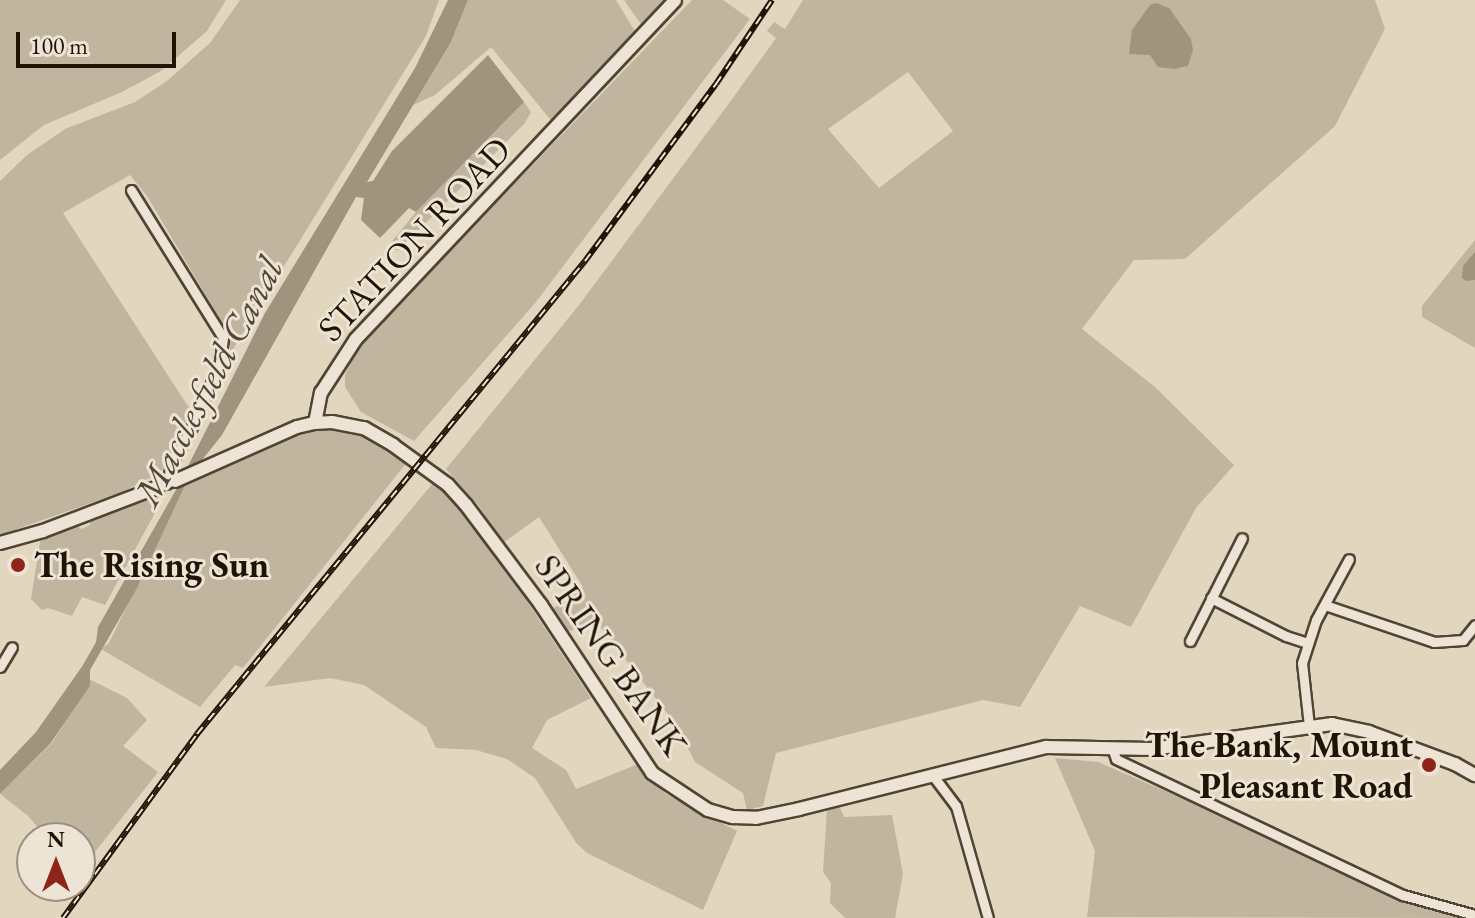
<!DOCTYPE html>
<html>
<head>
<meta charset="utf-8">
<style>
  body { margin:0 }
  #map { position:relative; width:1475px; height:918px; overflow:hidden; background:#e3d6be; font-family:"EB Garamond",serif }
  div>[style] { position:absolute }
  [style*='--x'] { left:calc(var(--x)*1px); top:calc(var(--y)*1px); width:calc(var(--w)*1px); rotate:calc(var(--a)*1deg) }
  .green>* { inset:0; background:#c2b59f }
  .water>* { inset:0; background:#a1947f }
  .roads { filter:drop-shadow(2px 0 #514433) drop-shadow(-2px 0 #514433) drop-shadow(0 2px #514433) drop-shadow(0 -2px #514433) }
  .street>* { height:9px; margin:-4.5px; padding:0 4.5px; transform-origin:4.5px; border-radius:4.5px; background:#ede4d5 }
  .secondary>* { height:12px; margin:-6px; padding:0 6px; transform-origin:6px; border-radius:6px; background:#ede4d5 }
  .rail>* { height:6px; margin-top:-3px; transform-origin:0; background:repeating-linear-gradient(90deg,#ede4d5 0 9px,#201405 0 18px); box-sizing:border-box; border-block:2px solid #201405 }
  .dots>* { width:22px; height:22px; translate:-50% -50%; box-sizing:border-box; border:4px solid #ede4d5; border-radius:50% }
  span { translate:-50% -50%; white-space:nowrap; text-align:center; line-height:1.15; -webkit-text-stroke:6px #ede4d5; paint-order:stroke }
  .street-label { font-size:36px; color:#201405 }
  .poi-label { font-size:36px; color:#201405; font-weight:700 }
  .left { translate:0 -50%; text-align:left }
  .right { translate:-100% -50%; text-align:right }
  .water-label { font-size:38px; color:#544736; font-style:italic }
  .north { position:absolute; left:16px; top:822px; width:80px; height:80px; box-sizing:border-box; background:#ede4d5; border:2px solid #9b9182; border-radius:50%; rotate:0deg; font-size:22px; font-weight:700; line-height:32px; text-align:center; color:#201405 }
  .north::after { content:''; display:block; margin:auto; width:28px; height:36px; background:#8f2418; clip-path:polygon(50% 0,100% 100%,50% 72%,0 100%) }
  .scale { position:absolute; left:16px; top:32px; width:160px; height:36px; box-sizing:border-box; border:4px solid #201405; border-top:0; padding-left:10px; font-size:24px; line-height:28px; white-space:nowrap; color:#201405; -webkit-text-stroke:6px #ede4d5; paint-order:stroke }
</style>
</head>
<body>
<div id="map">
  <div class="green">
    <i style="clip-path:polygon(0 0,226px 0,207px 31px,161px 71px,122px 92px,44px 125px,0 160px)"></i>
    <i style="clip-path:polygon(240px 0,439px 0,426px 36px,230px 354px,230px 340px,221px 321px,147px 196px,130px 175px,63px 213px,193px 414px,161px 472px,122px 492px,0 535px,0 181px,27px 155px,65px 129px,135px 102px,167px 81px,210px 43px)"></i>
    <i style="clip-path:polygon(468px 0,616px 0,636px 33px,554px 124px,491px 47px,435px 95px,413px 105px,451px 42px)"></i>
    <i style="clip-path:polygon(624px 0,667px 0,643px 27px)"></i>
    <i style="clip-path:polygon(692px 0,723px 0,750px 19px,536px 302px,414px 441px,361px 412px,345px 387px,345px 375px,353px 358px,377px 326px)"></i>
    <i style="clip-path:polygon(evenodd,803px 0,1375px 0,1385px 29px,1335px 126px,1185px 259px,1134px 260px,1082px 329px,1155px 387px,1234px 465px,1196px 508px,1131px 627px,1080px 606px,1020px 707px,983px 700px,776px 753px,763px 806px,747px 810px,743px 793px,695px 762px,674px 722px,594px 619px,564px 634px,550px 611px,583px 587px,539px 517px,503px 543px,479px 506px,446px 469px,579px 305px,727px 106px,776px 38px,767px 31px,774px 22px,785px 29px,803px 0,908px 72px,953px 131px,879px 188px,828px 129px,908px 72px)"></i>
    <i style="clip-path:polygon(524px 102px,531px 112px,525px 123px,399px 250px,393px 250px,389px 245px,416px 212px)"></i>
    <i style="clip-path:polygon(1475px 240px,1475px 348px,1422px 317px,1422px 306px)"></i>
    <i style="clip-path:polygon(332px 427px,356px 429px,408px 461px,243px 668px,235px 665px,200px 707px,101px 649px,109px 643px,185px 486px,293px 435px)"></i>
    <i style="clip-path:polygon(433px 483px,456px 501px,499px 559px,591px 698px,547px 720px,532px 748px,566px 770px,576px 789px,638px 764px,666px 794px,737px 831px,703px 910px,587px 853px,577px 844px,535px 778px,507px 759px,476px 750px,436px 748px,426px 727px,364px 685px,330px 678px,264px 687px)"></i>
    <i style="clip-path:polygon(159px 496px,157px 509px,105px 605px,82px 597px,72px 616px,48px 608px,42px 610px,31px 599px,41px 536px,77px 525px,81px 529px,90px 525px,90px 520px)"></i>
    <i style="clip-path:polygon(89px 679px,127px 698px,147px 720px,123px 746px,158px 772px,80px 871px,80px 838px,47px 838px,28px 816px,0 794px,51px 744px,89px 686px)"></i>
    <i style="clip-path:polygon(1055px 758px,1098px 762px,1459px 918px,1087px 917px,1095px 851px)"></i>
    <i style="clip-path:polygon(839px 805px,844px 817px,892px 815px,903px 874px,895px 918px,845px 918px,830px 903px,831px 883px,823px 872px,827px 809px)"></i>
  </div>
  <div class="water">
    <i style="clip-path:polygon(448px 0,468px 0,451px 42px,367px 182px,373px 181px,392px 151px,488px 55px,524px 102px,416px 212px,409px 208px,380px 238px,361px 220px,364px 198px,356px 197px,222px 435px,190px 475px,136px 590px,90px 670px,90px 686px,50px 744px,0 794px,0 770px,36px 732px,83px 665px,96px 642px,98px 627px,177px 488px,265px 313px,415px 68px)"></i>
    <i style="clip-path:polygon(1156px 3px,1169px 8px,1191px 39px,1193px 50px,1188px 66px,1174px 69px,1158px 67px,1150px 55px,1129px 54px,1132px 30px,1150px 5px)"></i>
    <i style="clip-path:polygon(1475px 252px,1475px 280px,1466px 281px,1462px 278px,1463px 266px)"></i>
  </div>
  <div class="roads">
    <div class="street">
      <i style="--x:131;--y:190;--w:174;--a:58.1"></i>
      <i style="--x:223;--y:338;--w:24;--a:97"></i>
      <i style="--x:220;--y:362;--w:66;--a:113.1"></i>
      <i style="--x:194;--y:423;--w:47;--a:119.3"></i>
      <i style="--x:171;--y:464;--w:20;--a:101"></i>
      <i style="--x:1211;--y:598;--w:84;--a:26.9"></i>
      <i style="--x:1286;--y:636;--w:23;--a:18"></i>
      <i style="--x:1325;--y:605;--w:115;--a:18.7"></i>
      <i style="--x:1434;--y:642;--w:29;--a:-4"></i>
      <i style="--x:1463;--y:640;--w:19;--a:-51"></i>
      <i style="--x:1190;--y:641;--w:115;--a:-63.2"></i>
      <i style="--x:0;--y:667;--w:23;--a:-59"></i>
      <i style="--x:1309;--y:726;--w:63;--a:-96.3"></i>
      <i style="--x:1302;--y:663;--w:45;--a:-72"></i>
      <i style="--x:1316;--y:620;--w:69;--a:-61.6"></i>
      <i style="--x:1113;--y:750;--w:9;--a:72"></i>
      <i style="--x:1116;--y:759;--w:318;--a:25.4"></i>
      <i style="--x:1403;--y:895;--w:75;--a:15.5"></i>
      <i style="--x:934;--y:777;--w:36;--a:53"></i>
      <i style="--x:956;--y:806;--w:116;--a:74.1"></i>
    </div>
    <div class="secondary">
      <i style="--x:315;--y:423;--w:31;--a:-79"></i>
      <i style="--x:321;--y:393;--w:64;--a:-57.1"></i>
      <i style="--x:356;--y:339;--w:465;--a:-46.7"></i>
      <i style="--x:175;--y:481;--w:133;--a:-23.9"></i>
      <i style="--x:297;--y:427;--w:18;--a:-13"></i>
      <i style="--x:315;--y:423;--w:17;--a:-3"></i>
      <i style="--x:332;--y:422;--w:33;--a:11"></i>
      <i style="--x:364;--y:428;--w:34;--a:30"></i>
      <i style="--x:393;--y:445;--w:68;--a:36"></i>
      <i style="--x:448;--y:485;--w:27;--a:48"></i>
      <i style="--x:466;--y:505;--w:125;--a:53.1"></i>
      <i style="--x:541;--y:605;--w:201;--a:56.5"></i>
      <i style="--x:652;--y:773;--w:67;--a:33.5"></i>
      <i style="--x:708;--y:810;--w:26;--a:16"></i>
      <i style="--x:733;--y:817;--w:23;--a:2"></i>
      <i style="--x:756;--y:818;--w:44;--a:-11.8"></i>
      <i style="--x:799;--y:809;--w:255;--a:-14.1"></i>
      <i style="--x:1046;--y:747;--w:106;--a:1.1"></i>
      <i style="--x:1152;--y:749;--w:182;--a:-7.9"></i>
      <i style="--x:1332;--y:724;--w:38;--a:12"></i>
      <i style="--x:1369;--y:732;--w:92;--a:20.4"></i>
      <i style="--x:1455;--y:764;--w:23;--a:29"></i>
      <i style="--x:0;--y:543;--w:45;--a:-15.6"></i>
      <i style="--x:43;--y:531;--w:123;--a:-20.9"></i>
    </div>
  </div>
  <div class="rail">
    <i style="--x:63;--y:918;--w:228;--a:-53.9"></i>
    <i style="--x:197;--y:734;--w:612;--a:-50.64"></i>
    <i style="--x:585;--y:261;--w:220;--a:-53.5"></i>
    <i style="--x:716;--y:84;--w:101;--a:-56.3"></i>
  </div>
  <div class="dots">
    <i style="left:18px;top:565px;background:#8f2418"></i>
    <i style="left:1429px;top:765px;background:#8f2418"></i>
  </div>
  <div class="street-label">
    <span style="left:414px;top:239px;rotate:-47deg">STATION ROAD</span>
    <span style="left:611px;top:655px;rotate:55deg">SPRING BANK</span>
  </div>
  <div class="poi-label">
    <span class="left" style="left:34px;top:565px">The Rising Sun</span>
    <span class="right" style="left:1413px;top:765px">The Bank, Mount<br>Pleasant Road</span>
  </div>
  <div class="water-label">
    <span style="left:208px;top:381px;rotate:-62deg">Macclesfield Canal</span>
  </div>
  <div class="north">N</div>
  <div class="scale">100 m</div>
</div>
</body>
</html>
